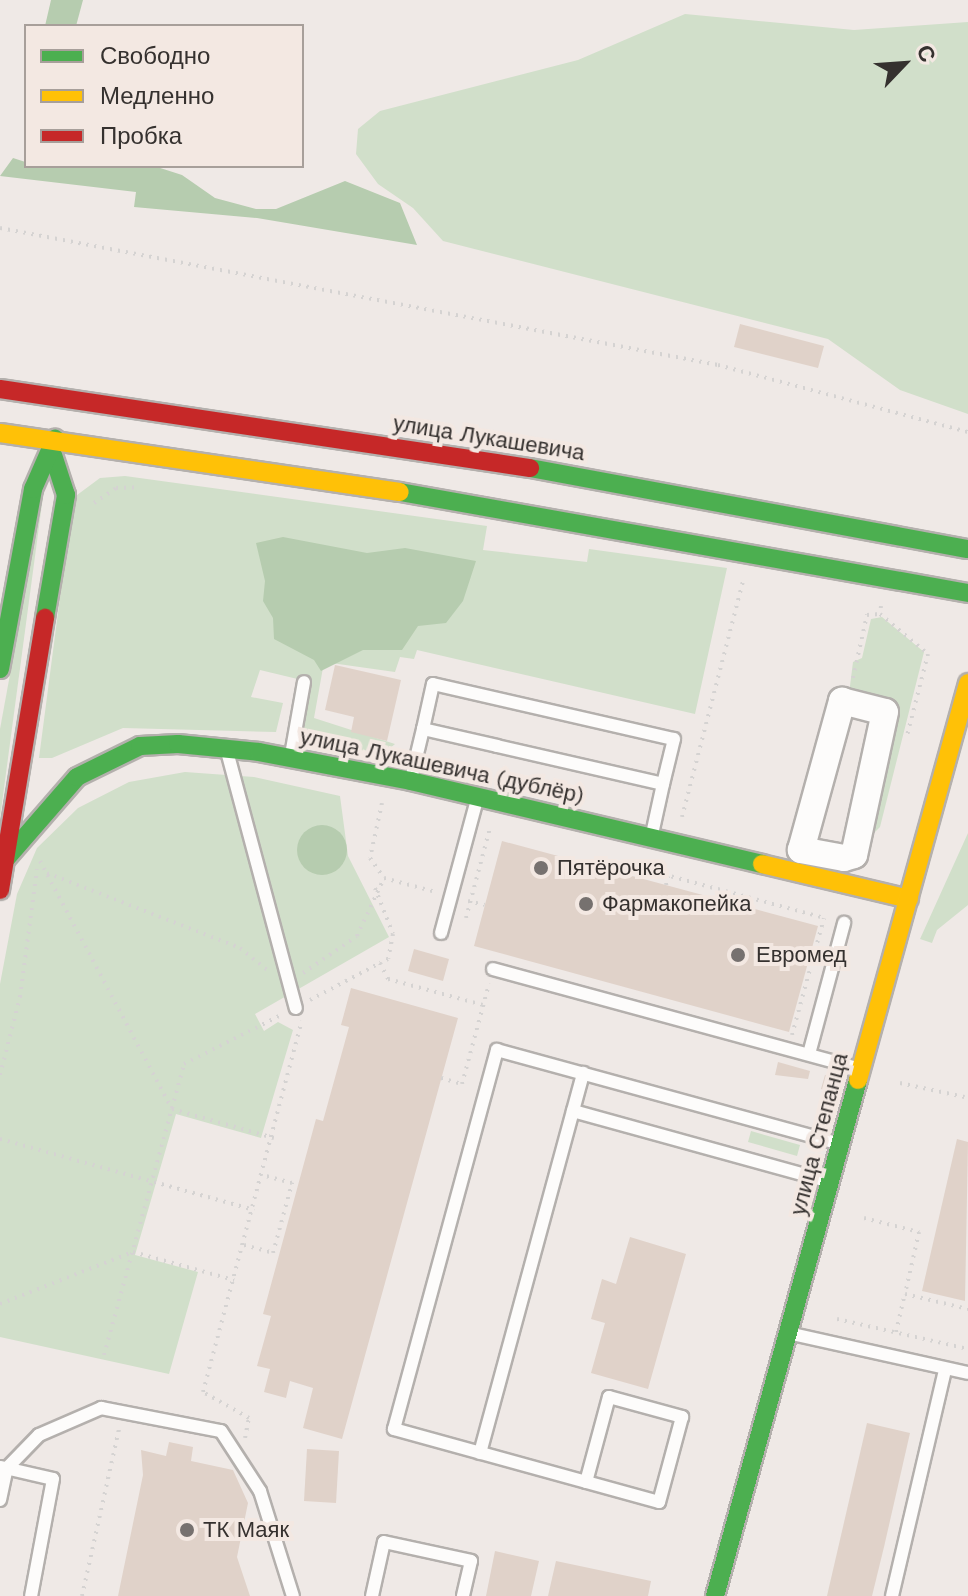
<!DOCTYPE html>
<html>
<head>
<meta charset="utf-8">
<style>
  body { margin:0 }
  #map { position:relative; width:968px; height:1596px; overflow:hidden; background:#efe9e6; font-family:"Work Sans",sans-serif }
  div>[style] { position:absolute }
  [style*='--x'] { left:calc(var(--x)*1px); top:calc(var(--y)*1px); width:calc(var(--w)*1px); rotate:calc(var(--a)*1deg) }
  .green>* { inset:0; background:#d1dfca }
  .forest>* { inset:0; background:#b6ccaf }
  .round { border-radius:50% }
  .building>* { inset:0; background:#e0d2c9 }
  .path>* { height:4px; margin-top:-2px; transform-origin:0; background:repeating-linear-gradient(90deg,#d5d3d2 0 2px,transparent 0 8px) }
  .roads { filter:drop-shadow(2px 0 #b4b0ad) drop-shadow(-2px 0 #b4b0ad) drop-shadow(0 2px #b4b0ad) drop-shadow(0 -2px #b4b0ad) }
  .lane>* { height:12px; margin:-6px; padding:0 6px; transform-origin:6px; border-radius:6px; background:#fdfcfb }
  .street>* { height:26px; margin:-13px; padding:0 13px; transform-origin:13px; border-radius:13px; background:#fdfcfb }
  .fast>* { height:18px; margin:-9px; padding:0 9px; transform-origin:9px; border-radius:9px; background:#4caf50 }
  .slow>* { height:18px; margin:-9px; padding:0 9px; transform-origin:9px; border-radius:9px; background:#ffc107 }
  .jam>* { height:18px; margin:-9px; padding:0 9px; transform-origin:9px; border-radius:9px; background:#c62828 }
  .dots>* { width:22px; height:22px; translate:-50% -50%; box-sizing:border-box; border:4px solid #f3e8e2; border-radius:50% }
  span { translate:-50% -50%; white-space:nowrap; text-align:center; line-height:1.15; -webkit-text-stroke:8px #f3e8e2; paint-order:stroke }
  .street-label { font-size:22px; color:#35312f }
  .poi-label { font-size:22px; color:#35312f }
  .left { translate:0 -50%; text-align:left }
  .legend { position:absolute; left:24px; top:24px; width:280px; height:144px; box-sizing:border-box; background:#f3e8e2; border:2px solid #a79f9a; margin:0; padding:10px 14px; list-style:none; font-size:24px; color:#35312f }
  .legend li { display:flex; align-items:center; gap:16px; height:40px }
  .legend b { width:40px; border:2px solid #a79f9a }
  .north { position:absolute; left:864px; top:24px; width:80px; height:80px; -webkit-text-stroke:6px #f3e8e2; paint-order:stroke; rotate:65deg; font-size:22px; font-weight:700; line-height:32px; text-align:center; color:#35312f }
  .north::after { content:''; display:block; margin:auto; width:28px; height:36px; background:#35312f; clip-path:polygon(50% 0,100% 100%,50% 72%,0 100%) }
</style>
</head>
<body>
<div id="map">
  <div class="green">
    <i style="clip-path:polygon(685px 14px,854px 30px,968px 22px,968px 414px,900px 390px,828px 339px,443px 241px,413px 208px,378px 184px,356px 154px,358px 129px,380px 111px,578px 60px)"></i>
    <i style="clip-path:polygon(125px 476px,487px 526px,483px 550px,587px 562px,589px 549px,727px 568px,695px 714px,417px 650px,414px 659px,400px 657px,395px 672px,324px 662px,314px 718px,395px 744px,383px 754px,302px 742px,310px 682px,260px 670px,251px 697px,283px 703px,276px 732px,123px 728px,52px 758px,39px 758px,73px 498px,100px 478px)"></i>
    <i style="clip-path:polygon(44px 489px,0 818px,0 729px)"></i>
    <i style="clip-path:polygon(882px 617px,924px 652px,880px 827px,863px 844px,885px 712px,848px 702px,853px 662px,862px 658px,871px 619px)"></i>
    <i style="clip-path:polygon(185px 772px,254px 777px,340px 796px,348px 856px,389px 937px,255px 1014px,264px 1031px,278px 1022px,293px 1030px,261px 1138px,176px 1114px,135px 1255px,198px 1272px,169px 1374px,0 1337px,0 984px,17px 894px,37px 848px,78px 808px,129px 782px)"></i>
    <i style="clip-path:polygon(968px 833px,968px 905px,937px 930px,932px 943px,920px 939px)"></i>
    <i style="clip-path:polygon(751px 1131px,800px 1145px,797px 1156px,748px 1142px)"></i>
  </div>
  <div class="forest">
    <i style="clip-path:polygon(51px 0,83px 0,76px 26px,45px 26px)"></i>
    <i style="clip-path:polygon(13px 158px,44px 168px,154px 166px,182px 175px,215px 198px,256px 209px,276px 209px,345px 181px,400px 203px,417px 245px,257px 218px,134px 207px,136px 192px,0 176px)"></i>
    <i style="clip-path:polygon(283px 537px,367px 553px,405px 548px,476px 561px,463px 601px,446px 623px,418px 626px,402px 650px,363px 650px,321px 671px,314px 660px,274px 639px,273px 618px,263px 601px,265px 581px,256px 543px)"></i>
    <i class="round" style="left:297px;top:825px;width:50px;height:50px"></i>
  </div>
  <div class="building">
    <i style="clip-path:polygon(740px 324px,824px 346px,818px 368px,734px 347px)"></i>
    <i style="clip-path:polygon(335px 665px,401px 680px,387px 741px,351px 732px,354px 717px,325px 710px)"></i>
    <i style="clip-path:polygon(502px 841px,818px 926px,789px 1032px,474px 946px)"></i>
    <i style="clip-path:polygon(414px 949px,449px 959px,443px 981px,408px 971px)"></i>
    <i style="clip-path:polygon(351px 988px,458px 1018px,342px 1439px,303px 1428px,313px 1388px,290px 1381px,286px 1398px,264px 1392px,270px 1369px,257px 1366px,271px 1316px,263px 1314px,316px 1119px,323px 1121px,349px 1027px,341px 1025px)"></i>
    <i style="clip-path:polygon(778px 1062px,810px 1071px,808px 1079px,775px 1075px)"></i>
    <i style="clip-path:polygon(825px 1075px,836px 1077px,832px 1092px,821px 1089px)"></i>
    <i style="clip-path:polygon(957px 1139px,968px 1142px,965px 1301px,922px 1291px)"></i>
    <i style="clip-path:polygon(630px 1237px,686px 1254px,648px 1389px,591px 1373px,605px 1323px,591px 1319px,602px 1279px,616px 1284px)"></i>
    <i style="clip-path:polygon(867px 1423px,910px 1433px,884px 1547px,872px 1596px,827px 1596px)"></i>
    <i style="clip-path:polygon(169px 1442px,193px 1447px,191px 1461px,233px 1470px,248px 1503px,237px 1557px,250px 1596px,118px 1596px,143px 1475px,141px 1450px,166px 1456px)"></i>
    <i style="clip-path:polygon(307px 1449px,339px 1451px,336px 1503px,304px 1501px)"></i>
    <i style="clip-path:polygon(495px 1551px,539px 1561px,531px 1596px,486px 1596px)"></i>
    <i style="clip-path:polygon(556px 1561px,651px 1581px,648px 1596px,548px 1596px)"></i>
  </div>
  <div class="path">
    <i style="--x:0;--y:228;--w:731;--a:10.8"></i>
    <i style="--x:718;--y:365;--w:259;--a:15"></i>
    <i style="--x:94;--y:503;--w:27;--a:-34"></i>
    <i style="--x:116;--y:488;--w:24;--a:-2"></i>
    <i style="--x:881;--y:606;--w:8;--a:97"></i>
    <i style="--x:880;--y:614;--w:62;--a:39.8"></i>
    <i style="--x:928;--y:654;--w:85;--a:104.4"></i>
    <i style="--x:853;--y:678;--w:65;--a:-77.5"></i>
    <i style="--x:867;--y:615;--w:13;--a:-4"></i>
    <i style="--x:382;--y:803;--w:56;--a:102.3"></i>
    <i style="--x:370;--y:858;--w:24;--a:55"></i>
    <i style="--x:384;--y:878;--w:54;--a:15.1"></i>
    <i style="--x:682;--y:817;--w:244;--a:-75.5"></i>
    <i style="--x:40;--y:861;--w:281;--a:62"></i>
    <i style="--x:172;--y:1109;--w:106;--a:15.9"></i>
    <i style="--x:633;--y:866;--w:199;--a:15.2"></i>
    <i style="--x:47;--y:873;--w:207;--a:21.2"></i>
    <i style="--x:240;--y:948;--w:35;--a:39"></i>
    <i style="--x:666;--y:885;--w:9;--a:-77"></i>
    <i style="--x:375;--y:888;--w:49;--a:68.6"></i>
    <i style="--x:393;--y:934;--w:25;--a:101"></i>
    <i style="--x:388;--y:959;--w:9;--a:153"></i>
    <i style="--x:468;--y:901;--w:17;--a:13"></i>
    <i style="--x:466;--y:918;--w:93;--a:-75.1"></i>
    <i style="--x:303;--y:973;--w:65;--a:-34.4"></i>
    <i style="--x:357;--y:936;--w:64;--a:-65"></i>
    <i style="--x:310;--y:1000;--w:79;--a:-27.9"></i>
    <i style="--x:380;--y:963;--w:18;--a:63"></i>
    <i style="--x:388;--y:979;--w:98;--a:15.3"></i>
    <i style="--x:792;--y:1035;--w:121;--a:-74.7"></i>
    <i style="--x:0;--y:1075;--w:81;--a:-75.6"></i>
    <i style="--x:20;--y:997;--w:129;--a:-82.4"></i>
    <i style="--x:441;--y:1078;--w:22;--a:16"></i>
    <i style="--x:462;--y:1084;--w:104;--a:-74.9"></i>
    <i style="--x:900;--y:1083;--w:66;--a:12.2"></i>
    <i style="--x:0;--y:1139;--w:264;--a:15.6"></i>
    <i style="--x:864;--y:1218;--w:57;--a:14.3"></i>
    <i style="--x:919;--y:1232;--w:64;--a:102.7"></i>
    <i style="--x:905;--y:1294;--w:65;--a:13.4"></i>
    <i style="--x:244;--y:1245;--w:30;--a:15"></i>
    <i style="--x:273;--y:1253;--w:73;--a:-74.8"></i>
    <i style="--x:292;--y:1183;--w:30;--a:-165"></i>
    <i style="--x:0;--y:1304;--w:143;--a:-21.4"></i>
    <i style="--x:133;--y:1252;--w:105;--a:15.5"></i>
    <i style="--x:837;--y:1319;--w:134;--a:12.9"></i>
    <i style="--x:896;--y:1332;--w:39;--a:-77"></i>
    <i style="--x:104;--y:1355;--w:302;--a:-74.6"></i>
    <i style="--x:184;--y:1064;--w:109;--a:-26.8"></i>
    <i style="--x:245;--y:1438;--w:20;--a:-79"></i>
    <i style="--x:249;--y:1418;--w:53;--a:-150.5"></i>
    <i style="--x:203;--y:1392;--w:384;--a:-75.1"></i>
    <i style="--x:82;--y:1596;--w:171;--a:-77.5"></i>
  </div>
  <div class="roads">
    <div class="lane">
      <i style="--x:423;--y:729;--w:46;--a:-77.5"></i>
      <i style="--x:433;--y:684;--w:247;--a:12.9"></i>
      <i style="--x:674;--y:739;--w:46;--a:103.7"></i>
      <i style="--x:228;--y:755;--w:262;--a:75"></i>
      <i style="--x:291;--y:755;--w:74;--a:-79.9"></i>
      <i style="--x:411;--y:779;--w:51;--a:-76.5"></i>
      <i style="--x:423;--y:729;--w:76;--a:12.9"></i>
      <i style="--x:497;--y:746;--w:170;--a:12.9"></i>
      <i style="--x:663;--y:784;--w:51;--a:102.4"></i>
      <i style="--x:441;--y:933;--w:138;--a:-74.9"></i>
      <i style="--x:493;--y:969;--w:377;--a:15.2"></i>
      <i style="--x:809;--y:1054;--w:136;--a:-75"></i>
      <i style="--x:573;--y:1111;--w:264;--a:15.4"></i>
      <i style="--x:792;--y:1334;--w:180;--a:12.5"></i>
      <i style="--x:480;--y:1453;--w:394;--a:-74.8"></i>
      <i style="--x:1;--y:1467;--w:53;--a:13"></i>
      <i style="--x:53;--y:1479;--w:119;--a:100.6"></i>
      <i style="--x:586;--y:1482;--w:88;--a:-74.9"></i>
      <i style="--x:609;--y:1397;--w:76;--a:15.3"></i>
      <i style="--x:682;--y:1417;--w:88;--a:105.1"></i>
      <i style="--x:659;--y:1502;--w:275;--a:-164.6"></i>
      <i style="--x:394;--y:1429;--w:393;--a:-74.8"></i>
      <i style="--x:497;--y:1050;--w:353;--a:15.3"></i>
      <i style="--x:0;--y:1500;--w:33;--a:-78"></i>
      <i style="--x:7;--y:1468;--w:46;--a:-45.9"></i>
      <i style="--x:39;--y:1435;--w:68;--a:-23.5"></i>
      <i style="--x:101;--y:1408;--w:122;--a:10.9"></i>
      <i style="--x:221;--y:1431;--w:72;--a:57"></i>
      <i style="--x:260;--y:1491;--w:110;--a:72.6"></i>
      <i style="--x:372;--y:1596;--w:55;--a:-77.5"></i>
      <i style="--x:384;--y:1542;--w:89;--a:12.3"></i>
      <i style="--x:471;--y:1561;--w:36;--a:103"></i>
      <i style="--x:892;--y:1596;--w:232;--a:-76.8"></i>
    </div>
    <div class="street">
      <i style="--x:842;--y:701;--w:44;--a:14.3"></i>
      <i style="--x:885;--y:712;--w:146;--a:102.2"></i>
      <i style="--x:854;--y:855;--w:10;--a:163"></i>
      <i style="--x:844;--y:858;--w:44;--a:-169.5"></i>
      <i style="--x:801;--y:850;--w:155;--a:-74.6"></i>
    </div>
    <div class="fast">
      <i style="--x:530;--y:468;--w:445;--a:10.5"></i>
      <i style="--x:400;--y:492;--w:577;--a:10.08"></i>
      <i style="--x:45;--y:618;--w:125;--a:-80.3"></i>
      <i style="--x:66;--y:495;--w:42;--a:-108"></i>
      <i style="--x:0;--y:669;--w:183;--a:-79.6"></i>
      <i style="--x:33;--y:489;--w:55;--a:-66.3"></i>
      <i style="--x:4;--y:861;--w:111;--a:-49"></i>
      <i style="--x:77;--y:777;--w:70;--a:-26.2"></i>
      <i style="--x:140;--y:746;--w:38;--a:-3"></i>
      <i style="--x:178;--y:744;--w:81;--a:5.6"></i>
      <i style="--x:259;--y:752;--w:155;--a:10.8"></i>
      <i style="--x:411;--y:781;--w:361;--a:13.3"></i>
      <i style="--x:715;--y:1596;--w:535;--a:-74.51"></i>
    </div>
    <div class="slow">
      <i style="--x:0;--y:433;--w:404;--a:8.4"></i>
      <i style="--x:762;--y:864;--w:151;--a:13.4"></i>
      <i style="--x:858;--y:1080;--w:412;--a:-74.5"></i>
    </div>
    <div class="jam">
      <i style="--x:0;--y:389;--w:536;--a:8.48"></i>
      <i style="--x:0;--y:890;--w:276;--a:-80.6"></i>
    </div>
  </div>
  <div class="dots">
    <i style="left:541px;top:868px;background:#76716f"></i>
    <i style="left:586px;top:904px;background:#76716f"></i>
    <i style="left:738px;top:955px;background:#76716f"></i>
    <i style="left:187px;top:1530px;background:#76716f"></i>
  </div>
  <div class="street-label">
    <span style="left:489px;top:438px;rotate:9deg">улица Лукашевича</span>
    <span style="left:442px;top:766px;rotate:12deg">улица Лукашевича (дублёр)</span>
    <span style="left:819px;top:1134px;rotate:-75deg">улица Степанца</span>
  </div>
  <div class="poi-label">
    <span class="left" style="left:557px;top:868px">Пятёрочка</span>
    <span class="left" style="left:602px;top:904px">Фармакопейка</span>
    <span class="left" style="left:756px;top:955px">Евромед</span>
    <span class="left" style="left:203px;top:1530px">ТК Маяк</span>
  </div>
  <ul class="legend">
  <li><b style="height:10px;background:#4caf50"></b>Свободно</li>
  <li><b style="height:10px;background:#ffc107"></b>Медленно</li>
  <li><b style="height:10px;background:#c62828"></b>Пробка</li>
  </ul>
  <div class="north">С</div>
</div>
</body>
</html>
